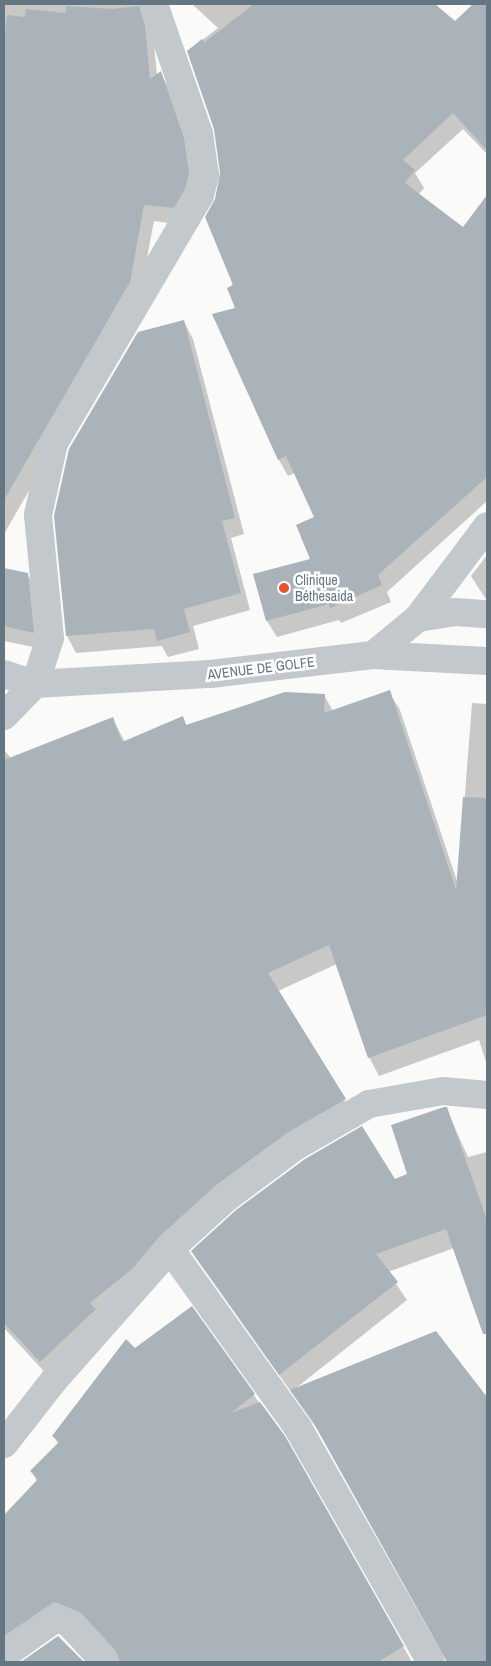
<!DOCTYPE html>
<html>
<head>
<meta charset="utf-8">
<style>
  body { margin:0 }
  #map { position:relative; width:491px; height:1666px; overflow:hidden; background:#fafaf8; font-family:"Archivo Narrow",sans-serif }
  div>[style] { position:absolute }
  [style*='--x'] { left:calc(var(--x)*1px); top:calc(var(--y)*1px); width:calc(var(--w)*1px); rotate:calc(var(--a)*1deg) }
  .shadow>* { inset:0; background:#0003 }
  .building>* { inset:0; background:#aab3b9 }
  .minor>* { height:28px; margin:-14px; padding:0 14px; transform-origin:14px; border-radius:14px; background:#c3c8cc }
  .dots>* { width:14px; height:14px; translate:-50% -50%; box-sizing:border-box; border:2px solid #fff; border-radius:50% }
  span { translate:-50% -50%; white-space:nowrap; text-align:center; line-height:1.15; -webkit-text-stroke:5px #fff; paint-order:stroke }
  .poi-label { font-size:14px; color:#657683 }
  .left { translate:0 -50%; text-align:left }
  .street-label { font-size:14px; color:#657683 }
  .frame { position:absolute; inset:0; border:5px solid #657683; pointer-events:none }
</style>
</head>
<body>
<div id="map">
  <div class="shadow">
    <i style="clip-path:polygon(4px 4px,150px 4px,157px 75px,160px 73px,170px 89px,193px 156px,198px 192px,184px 225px,154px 221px,139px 300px,4px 534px)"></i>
    <i style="clip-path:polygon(192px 4px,433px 4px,455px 23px,475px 4px,487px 4px,487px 154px,463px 129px,415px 173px,424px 188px,418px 195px,464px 228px,487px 197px,487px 501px,387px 592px,391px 602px,341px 623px,339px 620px,277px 637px,267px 621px,255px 575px,312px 560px,316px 518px,295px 473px,288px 476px,279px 460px,214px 315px,237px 309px,216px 199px,222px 173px,215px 129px,188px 51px,218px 28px)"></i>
    <i style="clip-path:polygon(184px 322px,193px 339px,244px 534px,231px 538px,250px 610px,193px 626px,199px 649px,168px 657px,162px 646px,76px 653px,67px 636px)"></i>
    <i style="clip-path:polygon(487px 555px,487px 601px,471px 576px)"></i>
    <i style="clip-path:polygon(4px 569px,27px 574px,37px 591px,43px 649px,4px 641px)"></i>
    <i style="clip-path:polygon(389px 692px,400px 710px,458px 884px,472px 703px,487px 704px,487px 1065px,479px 1040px,379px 1076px,369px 1057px,337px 964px,278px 991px,355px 1118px,226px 1205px,51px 1379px,4px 1328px,4px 750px,11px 758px,112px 718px,125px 742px,182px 718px,187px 726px,324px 695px,333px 711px)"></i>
    <i style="clip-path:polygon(446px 1108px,468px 1157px,487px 1152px,487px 1329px,454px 1248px,388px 1272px,407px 1300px,296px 1388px,436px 1333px,487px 1399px,487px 1662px,446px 1662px,446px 1654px,322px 1436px,192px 1251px,409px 1174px)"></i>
    <i style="clip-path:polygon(191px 1308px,284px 1437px,412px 1662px,120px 1662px,92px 1629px,72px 1620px,4px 1662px,4px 1545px,15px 1534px,41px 1489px,32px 1472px,58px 1444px,54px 1436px,134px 1349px)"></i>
    <i style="clip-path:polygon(58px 1637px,82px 1662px,21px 1662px)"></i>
  </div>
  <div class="building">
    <i style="clip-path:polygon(254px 4px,435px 4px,455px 21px,473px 4px,487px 4px,487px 150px,453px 113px,403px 160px,415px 170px,405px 183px,463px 227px,487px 195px,487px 477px,378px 575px,382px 585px,330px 608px,329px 604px,266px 621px,253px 574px,310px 559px,296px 525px,314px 517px,286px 456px,278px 460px,212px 314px,235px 308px,227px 288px,233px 285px,205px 217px,215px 199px,220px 173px,214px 129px,187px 51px,202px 39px,205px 42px)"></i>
    <i style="clip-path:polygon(66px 6px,112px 9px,139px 6px,145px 26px,150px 79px,161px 71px,184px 138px,189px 174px,185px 189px,174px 208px,144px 205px,130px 282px,4px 500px,4px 43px,7px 15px,25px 17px,26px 9px,66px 13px)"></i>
    <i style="clip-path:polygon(184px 320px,235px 518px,222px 521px,241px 593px,184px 609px,190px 632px,157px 641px,154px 629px,66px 636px,54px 516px,69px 449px,138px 332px)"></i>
    <i style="clip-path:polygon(4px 568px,28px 573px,34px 633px,4px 626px)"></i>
    <i style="clip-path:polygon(390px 690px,456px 890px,463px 797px,487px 798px,487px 1015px,368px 1058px,329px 945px,268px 973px,346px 1099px,287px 1133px,215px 1186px,159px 1237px,132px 1269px,90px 1303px,96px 1309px,40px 1362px,4px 1323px,4px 760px,113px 717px,122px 742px,183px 716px,186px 725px,285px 692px,325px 694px,324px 713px)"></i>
    <i style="clip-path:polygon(444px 1107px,447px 1107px,487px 1220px,487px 1334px,483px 1334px,446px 1229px,376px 1254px,398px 1282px,279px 1375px,191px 1251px,236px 1210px,305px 1159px,362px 1126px,395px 1179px,407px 1174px,391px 1125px)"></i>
    <i style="clip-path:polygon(192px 1306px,255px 1394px,231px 1413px,260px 1402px,285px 1436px,404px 1646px,378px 1662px,120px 1662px,116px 1651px,80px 1612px,54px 1602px,4px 1636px,4px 1515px,38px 1479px,30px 1471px,59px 1442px,52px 1436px,126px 1339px,135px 1348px)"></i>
    <i style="clip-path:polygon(436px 1331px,487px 1397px,487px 1662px,447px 1662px,312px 1420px,290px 1390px)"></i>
    <i style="clip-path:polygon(58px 1636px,84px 1662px,21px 1662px)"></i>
  </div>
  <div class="minor">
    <i style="--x:418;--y:618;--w:37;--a:-9"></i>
    <i style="--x:455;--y:612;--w:32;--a:4"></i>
    <i style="--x:373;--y:655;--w:58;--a:-39.4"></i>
    <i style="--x:418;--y:618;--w:115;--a:-53.1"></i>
    <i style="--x:4;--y:674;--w:33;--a:18"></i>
    <i style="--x:35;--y:684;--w:176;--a:-3.3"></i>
    <i style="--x:211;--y:674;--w:163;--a:-6.7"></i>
    <i style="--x:373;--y:655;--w:114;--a:3"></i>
    <i style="--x:4;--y:716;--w:45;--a:-45.9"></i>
    <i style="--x:35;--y:684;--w:48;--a:-71.9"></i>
    <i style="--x:50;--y:638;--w:124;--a:-95.6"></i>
    <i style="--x:38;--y:515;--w:74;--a:-77.5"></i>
    <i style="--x:54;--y:443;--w:288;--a:-59.5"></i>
    <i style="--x:200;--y:195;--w:21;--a:-76"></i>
    <i style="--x:205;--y:175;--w:41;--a:-98.3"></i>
    <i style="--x:199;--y:134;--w:138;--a:-109.1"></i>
    <i style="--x:170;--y:1249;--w:220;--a:54.4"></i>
    <i style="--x:298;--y:1428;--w:269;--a:60.4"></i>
    <i style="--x:4;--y:1444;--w:83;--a:-51.9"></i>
    <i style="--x:55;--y:1379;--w:174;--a:-48.5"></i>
    <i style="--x:170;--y:1249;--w:76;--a:-42.3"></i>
    <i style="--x:226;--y:1198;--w:87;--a:-36.6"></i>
    <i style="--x:296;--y:1146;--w:84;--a:-29.9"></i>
    <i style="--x:369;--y:1104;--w:75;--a:-10"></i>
    <i style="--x:443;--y:1091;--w:44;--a:5.2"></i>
    <i style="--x:4;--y:1655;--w:64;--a:-35.4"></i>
    <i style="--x:56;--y:1618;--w:14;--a:21"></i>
    <i style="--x:69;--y:1623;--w:53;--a:47.3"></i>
  </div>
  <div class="dots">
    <i style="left:284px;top:588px;background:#e4572e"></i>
  </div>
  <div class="poi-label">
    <span class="left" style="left:295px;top:588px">Clinique<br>Béthesaida</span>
  </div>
  <div class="street-label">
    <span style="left:261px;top:668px;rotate:-7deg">AVENUE DE GOLFE</span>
  </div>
  <div class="frame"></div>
</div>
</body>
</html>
